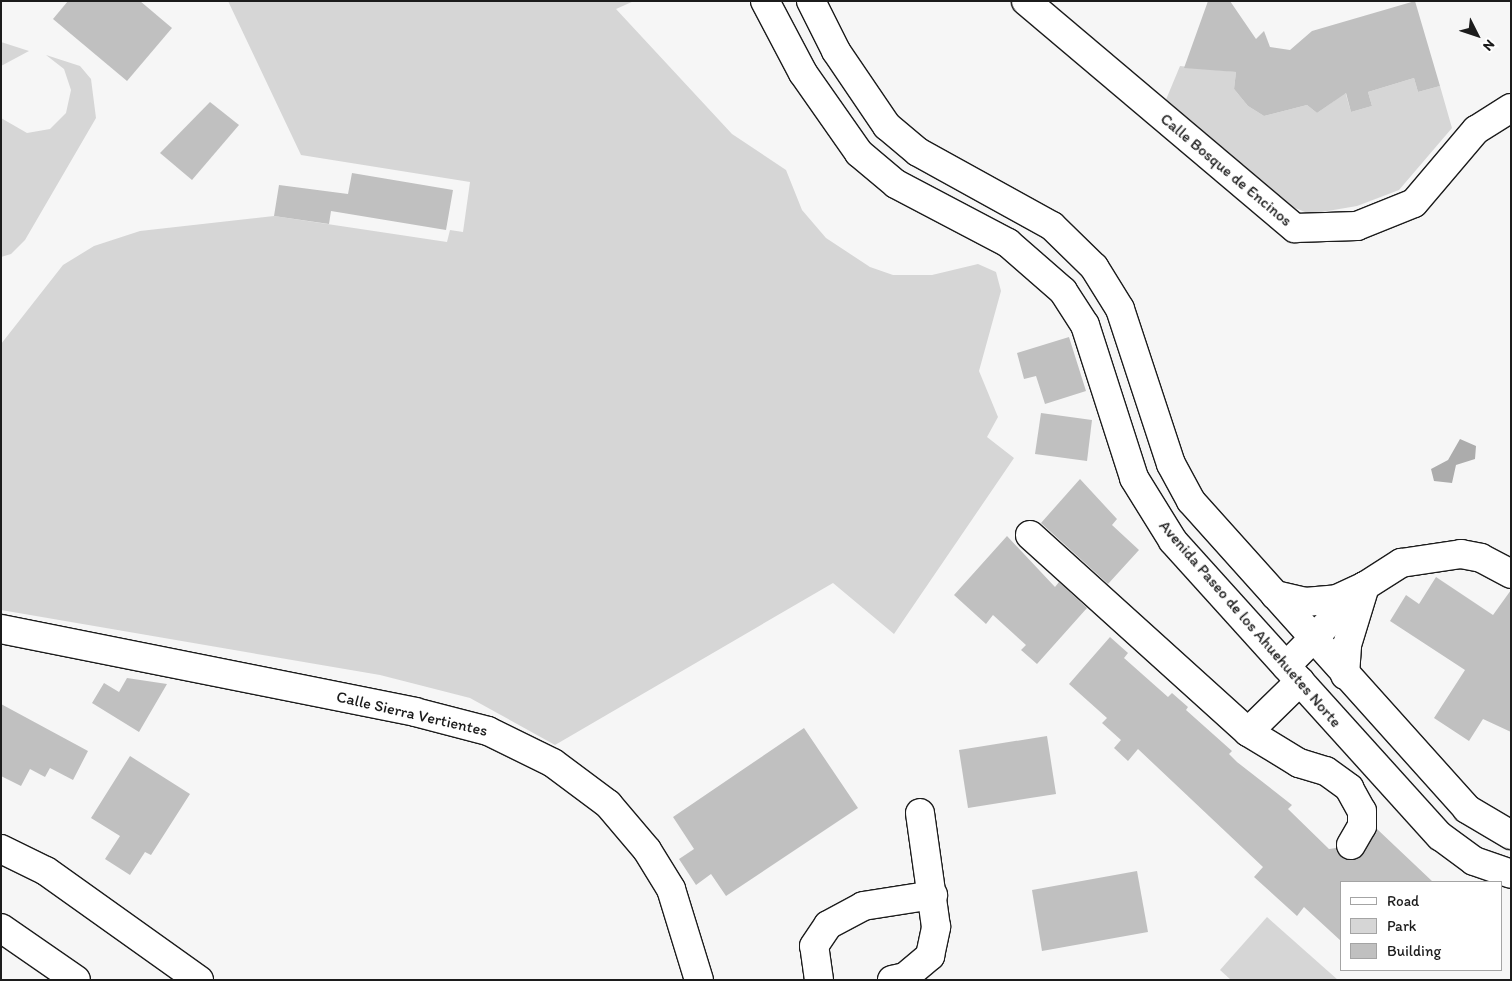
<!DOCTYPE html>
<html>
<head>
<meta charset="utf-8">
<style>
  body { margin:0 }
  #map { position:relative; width:1512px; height:981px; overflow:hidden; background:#f6f6f6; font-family:Itim,sans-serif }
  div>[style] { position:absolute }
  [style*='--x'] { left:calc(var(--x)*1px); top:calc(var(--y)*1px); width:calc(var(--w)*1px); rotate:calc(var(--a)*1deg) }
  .green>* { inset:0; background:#d6d6d6 }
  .water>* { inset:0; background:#acacac }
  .building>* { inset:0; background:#c0c0c0 }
  .roads { filter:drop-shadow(1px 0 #1c1c1c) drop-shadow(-1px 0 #1c1c1c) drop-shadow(0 1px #1c1c1c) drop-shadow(0 -1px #1c1c1c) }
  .minor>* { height:28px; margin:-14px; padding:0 14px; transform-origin:14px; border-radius:14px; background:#fff }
  .tertiary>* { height:28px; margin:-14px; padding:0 14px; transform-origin:14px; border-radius:14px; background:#fff }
  .secondary>* { height:28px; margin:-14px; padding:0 14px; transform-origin:14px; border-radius:14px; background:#fff }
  span { translate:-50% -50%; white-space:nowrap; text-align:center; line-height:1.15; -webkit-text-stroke:4px #fff; paint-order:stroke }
  .street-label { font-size:16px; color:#1c1c1c }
  .frame { position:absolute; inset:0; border:2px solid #1c1c1c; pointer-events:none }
  .legend { position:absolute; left:1340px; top:881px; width:162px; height:90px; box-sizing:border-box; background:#fff; border:1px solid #a4a4a4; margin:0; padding:6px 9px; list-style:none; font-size:15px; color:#1c1c1c }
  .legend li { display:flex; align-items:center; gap:10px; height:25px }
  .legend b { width:25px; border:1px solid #a4a4a4 }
  .north { position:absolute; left:1452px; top:10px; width:50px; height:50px; -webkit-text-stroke:4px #fff; paint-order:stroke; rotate:131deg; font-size:14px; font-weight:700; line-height:20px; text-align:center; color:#1c1c1c }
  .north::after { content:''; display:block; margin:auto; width:18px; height:22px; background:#1c1c1c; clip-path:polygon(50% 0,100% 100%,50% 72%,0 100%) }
</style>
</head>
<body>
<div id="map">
  <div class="green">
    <i style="clip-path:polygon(228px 1px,634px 1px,616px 9px,732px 134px,786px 170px,802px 210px,826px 238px,870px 267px,893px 275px,932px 275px,978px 264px,996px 272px,1001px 291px,979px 371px,998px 417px,987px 437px,1014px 458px,894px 634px,833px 583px,555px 745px,470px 698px,380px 675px,1px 610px,1px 344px,63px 265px,94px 246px,140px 231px,274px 216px,447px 242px,450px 230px,463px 232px,470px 182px,301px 155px)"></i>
    <i style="clip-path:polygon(1px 42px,29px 51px,1px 66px)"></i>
    <i style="clip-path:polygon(46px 55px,80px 66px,91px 79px,96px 118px,25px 240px,11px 254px,1px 257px,1px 118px,27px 133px,50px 129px,66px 113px,71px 90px,64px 69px)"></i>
    <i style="clip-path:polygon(1180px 66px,1236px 72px,1234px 89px,1248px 106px,1264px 116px,1307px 105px,1317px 113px,1334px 101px,1341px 77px,1351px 112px,1372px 106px,1368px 92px,1414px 78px,1418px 92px,1440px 86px,1452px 128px,1399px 190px,1357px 206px,1310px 214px,1285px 204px,1165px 102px)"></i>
    <i style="clip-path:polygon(1267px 917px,1338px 980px,1231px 980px,1220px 970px)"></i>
  </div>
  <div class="water">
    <i style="clip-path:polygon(1460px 439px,1476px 446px,1475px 459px,1456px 465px,1452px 483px,1434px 481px,1431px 469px,1448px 460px)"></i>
  </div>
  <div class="building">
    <i style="clip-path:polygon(68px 1px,140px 1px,172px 28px,127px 81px,53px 19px)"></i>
    <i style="clip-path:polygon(1208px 1px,1230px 1px,1256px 39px,1264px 31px,1270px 47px,1290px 50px,1312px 31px,1415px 1px,1440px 86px,1418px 92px,1414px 78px,1368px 92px,1372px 106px,1351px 112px,1346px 93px,1317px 113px,1307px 105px,1264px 116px,1248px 106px,1234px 89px,1236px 72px,1184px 68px)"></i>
    <i style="clip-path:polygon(210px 102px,239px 125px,192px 180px,160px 153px)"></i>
    <i style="clip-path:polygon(352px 173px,453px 190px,446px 230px,331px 211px,329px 224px,274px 216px,279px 185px,348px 194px)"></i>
    <i style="clip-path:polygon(1069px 337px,1086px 391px,1045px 404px,1036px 376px,1024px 379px,1017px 353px)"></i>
    <i style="clip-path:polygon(1041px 413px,1092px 420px,1087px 461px,1035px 454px)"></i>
    <i style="clip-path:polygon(1080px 479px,1117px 519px,1112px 525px,1139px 550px,1108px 584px,1041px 523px)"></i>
    <i style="clip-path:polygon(1007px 536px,1055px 587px,1059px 582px,1087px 608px,1037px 664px,1021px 650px,1026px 645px,993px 615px,986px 624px,954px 595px)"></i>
    <i style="clip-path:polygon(1436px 577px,1493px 615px,1511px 590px,1511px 732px,1483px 719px,1469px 741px,1434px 718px,1465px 670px,1390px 621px,1406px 595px,1419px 604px)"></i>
    <i style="clip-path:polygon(1110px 637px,1128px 653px,1124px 658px,1168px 697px,1172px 693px,1188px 707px,1186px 710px,1232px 751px,1229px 754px,1237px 762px,1292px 805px,1288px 809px,1329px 849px,1336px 848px,1344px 859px,1358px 859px,1377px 829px,1433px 882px,1341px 882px,1341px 941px,1304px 907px,1297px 916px,1254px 877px,1263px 867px,1138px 749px,1128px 761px,1114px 748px,1121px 740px,1102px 723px,1107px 718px,1069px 684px)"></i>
    <i style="clip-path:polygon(127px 678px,167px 684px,139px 732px,92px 703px,104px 683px,119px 692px)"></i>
    <i style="clip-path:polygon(1px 704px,88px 751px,73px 780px,50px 768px,45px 777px,30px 769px,21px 786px,1px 776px)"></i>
    <i style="clip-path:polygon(804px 728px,858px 808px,726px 896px,711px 874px,696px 885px,679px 859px,694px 849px,673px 817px)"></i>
    <i style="clip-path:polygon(1047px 736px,1056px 794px,968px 808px,959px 750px)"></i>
    <i style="clip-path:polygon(130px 756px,190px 794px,151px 855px,145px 852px,130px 875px,105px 859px,120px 836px,91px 818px)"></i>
    <i style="clip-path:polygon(1137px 871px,1148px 932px,1042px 951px,1032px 890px)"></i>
  </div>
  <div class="roads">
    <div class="minor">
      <i style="--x:1026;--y:1;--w:352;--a:40.2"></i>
      <i style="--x:1295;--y:228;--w:62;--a:-1.8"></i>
      <i style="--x:1357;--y:226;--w:61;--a:-22"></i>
      <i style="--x:1414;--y:203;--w:96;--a:-49.7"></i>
      <i style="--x:1476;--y:130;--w:41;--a:-32.2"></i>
      <i style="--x:1030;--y:535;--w:294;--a:42.1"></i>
      <i style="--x:1248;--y:732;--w:73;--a:-44.4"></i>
      <i style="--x:1;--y:629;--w:422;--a:11.3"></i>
      <i style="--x:415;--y:712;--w:75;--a:14.6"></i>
      <i style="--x:488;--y:731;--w:72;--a:26.2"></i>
      <i style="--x:553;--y:763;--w:69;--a:36.7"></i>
      <i style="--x:608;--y:804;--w:60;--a:49.7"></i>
      <i style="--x:647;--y:850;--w:46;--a:58.4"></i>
      <i style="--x:671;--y:889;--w:95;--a:72.9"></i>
      <i style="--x:1286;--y:666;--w:112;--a:-45.4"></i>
      <i style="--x:1365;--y:586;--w:43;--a:-32.6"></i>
      <i style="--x:1401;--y:563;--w:61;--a:-8.5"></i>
      <i style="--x:1461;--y:554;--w:20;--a:11"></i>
      <i style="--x:1481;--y:558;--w:34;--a:28"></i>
      <i style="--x:1248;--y:732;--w:60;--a:31.3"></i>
      <i style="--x:1299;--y:763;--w:28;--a:17"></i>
      <i style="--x:1326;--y:771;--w:29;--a:36"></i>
      <i style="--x:1349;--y:788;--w:26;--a:61"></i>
      <i style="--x:1362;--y:811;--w:15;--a:90"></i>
      <i style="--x:1362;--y:826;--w:22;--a:120"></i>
      <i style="--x:819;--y:980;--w:34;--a:-98"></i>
      <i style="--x:814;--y:946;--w:25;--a:-56"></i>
      <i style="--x:828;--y:925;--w:40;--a:-28"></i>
      <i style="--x:863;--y:906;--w:71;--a:-8.9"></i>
      <i style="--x:892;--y:980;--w:13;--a:-13"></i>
      <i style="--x:905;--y:977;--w:33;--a:-40"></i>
      <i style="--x:930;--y:956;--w:30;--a:-78"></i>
      <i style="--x:936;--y:927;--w:115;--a:-98"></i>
    </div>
    <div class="tertiary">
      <i style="--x:765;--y:1;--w:81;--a:62.2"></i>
      <i style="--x:803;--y:73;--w:98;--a:55"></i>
      <i style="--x:859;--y:153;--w:48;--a:40"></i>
      <i style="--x:896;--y:184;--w:127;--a:27.8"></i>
      <i style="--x:1008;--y:243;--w:73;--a:41.1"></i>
      <i style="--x:1063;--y:291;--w:40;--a:57.1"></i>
      <i style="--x:1085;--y:325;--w:161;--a:72.2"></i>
      <i style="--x:1134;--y:478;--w:74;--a:58.2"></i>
      <i style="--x:1173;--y:541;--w:398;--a:47.9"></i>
      <i style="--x:1440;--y:836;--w:42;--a:36.3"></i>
      <i style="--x:1474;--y:861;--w:39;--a:19"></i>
      <i style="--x:811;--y:1;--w:56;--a:63.4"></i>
      <i style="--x:836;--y:51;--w:91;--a:55.8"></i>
      <i style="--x:887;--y:126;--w:40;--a:40"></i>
      <i style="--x:918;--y:152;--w:153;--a:28.9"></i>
      <i style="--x:1052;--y:226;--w:59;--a:44.3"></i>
      <i style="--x:1094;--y:267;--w:49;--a:58.2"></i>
      <i style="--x:1120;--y:309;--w:163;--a:71.8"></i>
      <i style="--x:1171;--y:464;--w:42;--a:61.6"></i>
      <i style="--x:1191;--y:501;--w:414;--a:48.1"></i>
      <i style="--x:1467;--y:809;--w:51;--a:30.6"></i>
      <i style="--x:1275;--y:595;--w:31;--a:13"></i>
      <i style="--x:1305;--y:602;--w:32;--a:-5"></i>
      <i style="--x:1337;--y:599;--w:31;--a:-25"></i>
      <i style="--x:1345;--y:675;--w:30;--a:-86"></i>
      <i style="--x:1347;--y:645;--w:62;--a:-73"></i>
    </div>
    <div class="secondary">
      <i style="--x:1;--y:849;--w:50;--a:26.1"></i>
      <i style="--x:46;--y:871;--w:188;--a:35.5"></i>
      <i style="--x:1;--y:928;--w:91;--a:34.7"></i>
    </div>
  </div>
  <div class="street-label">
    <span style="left:1226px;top:170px;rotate:40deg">Calle Bosque de Encinos</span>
    <span style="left:1250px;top:624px;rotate:49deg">Avenida Paseo de los Ahuehuetes Norte</span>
    <span style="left:412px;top:714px;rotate:13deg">Calle Sierra Vertientes</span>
  </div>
  <div class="frame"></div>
  <ul class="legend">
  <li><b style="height:6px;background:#fff"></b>Road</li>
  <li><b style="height:14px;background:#d6d6d6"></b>Park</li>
  <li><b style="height:14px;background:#c0c0c0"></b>Building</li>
  </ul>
  <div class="north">N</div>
</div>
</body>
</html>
